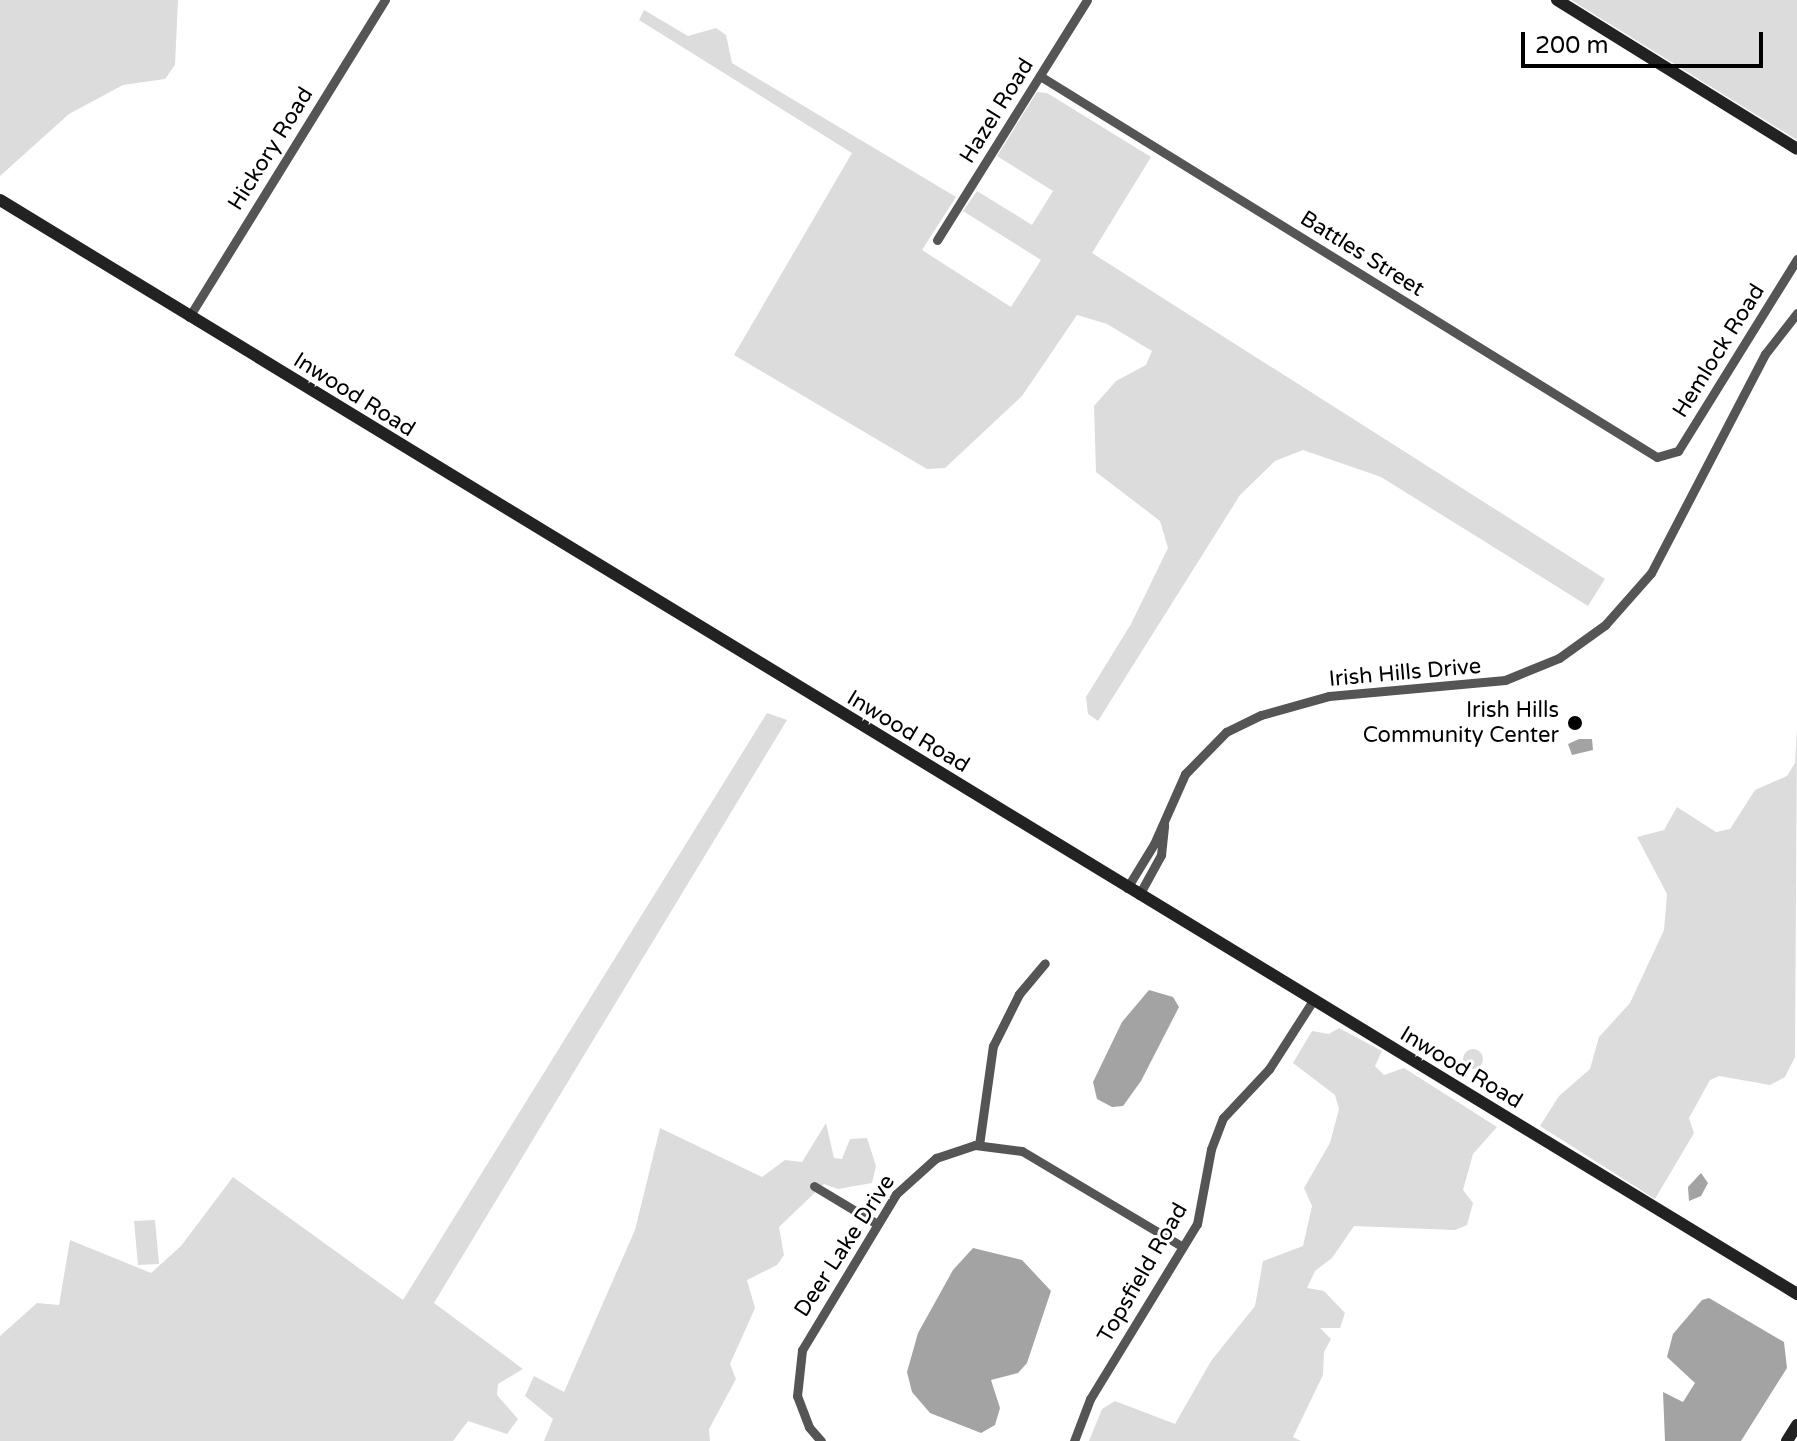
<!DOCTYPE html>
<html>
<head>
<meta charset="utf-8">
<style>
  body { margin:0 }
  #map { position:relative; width:1797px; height:1441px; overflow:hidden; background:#fff; font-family:"Varela Round",sans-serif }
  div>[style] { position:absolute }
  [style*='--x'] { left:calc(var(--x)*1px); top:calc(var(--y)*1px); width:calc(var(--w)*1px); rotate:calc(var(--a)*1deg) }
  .green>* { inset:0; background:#dcdcdc }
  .round { border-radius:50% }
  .water>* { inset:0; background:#a3a3a3 }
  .street>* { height:9px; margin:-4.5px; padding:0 4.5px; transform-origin:4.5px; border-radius:4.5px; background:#555 }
  .secondary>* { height:12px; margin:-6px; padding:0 6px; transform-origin:6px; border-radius:6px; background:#222 }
  .dots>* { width:22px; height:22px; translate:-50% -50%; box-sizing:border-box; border:4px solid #fff; border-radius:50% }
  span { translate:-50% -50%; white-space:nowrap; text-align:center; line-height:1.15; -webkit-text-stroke:6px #fff; paint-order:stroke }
  .street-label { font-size:22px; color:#000 }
  .poi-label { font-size:22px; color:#000 }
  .right { translate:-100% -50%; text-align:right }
  .scale { position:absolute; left:1521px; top:32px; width:242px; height:36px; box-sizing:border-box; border:4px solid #000; border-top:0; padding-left:10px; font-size:24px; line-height:28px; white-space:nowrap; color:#000; -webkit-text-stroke:6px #fff; paint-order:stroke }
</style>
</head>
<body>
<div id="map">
  <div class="green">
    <i style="clip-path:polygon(0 0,178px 0,175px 65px,165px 79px,123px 85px,69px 114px,0 176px)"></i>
    <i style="clip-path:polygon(1571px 0,1797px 0,1797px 140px)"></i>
    <i style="clip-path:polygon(644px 10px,688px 36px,716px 28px,726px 35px,732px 63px,956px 197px,922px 250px,1011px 307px,1041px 260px,963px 211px,977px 191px,1032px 225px,1053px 191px,997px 156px,1037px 92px,1047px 93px,1151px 157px,1092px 253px,1605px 579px,1588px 606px,1381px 477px,1303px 450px,1275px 461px,1240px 495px,1098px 721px,1088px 714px,1086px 697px,1131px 624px,1168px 548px,1160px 521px,1096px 472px,1094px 406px,1116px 381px,1146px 365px,1152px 351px,1107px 324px,1077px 315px,1022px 396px,945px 468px,927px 469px,734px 355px,852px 153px,639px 20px)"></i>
    <i style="clip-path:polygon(767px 713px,787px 720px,434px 1303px,523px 1369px,498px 1384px,497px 1395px,518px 1419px,507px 1434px,468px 1421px,453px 1441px,0 1441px,0 1336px,37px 1303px,59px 1305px,70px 1240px,151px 1273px,181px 1246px,233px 1177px,403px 1300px)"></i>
    <i style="clip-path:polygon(1797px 728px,1795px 1057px,1785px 1077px,1770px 1085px,1719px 1076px,1710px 1080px,1689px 1118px,1694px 1133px,1655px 1199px,1540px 1126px,1559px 1096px,1590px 1069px,1599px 1037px,1630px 1003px,1664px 930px,1667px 894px,1637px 837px,1664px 830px,1677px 807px,1716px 832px,1730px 829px,1755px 790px,1787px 776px,1795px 763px)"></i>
    <i style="clip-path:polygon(1339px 1028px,1382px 1051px,1375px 1066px,1384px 1075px,1404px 1068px,1497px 1127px,1473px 1154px,1463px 1190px,1473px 1203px,1467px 1225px,1455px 1230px,1354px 1226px,1332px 1258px,1315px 1271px,1307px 1288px,1324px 1291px,1345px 1313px,1340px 1328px,1320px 1328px,1331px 1339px,1324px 1352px,1323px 1375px,1293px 1437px,1301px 1441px,1089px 1441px,1102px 1409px,1115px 1401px,1175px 1424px,1211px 1361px,1255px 1306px,1263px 1261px,1303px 1246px,1312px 1206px,1304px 1188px,1330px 1143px,1339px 1109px,1335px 1095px,1293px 1063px,1312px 1031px,1329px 1034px)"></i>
    <i class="round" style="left:1463px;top:1049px;width:20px;height:20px"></i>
    <i style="clip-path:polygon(826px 1123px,834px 1158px,842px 1159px,850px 1139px,867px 1138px,876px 1166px,872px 1183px,838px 1189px,824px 1184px,779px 1227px,784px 1255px,777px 1265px,747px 1280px,755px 1308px,730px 1364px,736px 1379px,709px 1429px,710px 1441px,544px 1441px,553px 1419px,525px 1396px,534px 1376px,564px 1392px,635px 1230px,660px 1128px,762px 1177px,785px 1160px,802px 1162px)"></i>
    <i style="clip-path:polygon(155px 1220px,159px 1264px,138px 1265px,134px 1221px)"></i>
  </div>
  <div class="water">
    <i style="clip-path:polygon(1579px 739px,1592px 739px,1593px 750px,1572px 755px,1568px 744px)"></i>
    <i style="clip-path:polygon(1149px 990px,1173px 997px,1179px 1007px,1141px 1081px,1123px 1106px,1112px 1107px,1097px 1099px,1093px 1082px,1122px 1022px)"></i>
    <i style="clip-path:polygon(1701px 1173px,1708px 1183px,1701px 1196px,1689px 1201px,1688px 1187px)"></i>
    <i style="clip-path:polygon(973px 1248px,1022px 1260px,1051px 1291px,1027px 1363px,1018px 1373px,991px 1380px,1000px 1408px,995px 1425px,981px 1433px,930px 1413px,912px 1392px,907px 1372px,918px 1333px,953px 1270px)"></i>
    <i style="clip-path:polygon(1709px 1298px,1784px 1342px,1787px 1368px,1741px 1441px,1665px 1441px,1663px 1392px,1683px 1402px,1695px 1383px,1667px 1357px,1673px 1334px,1702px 1300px)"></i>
  </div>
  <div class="street">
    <i style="--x:1040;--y:76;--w:725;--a:31.7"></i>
    <i style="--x:1657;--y:457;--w:22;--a:-16"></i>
    <i style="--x:1678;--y:451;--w:226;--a:-58.2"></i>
    <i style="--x:937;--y:240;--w:283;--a:-58"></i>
    <i style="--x:189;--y:317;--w:373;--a:-58.3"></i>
    <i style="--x:1127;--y:888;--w:52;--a:-58.5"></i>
    <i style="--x:1154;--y:844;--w:77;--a:-66.1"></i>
    <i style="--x:1185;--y:774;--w:59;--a:-45.7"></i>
    <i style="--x:1226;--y:732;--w:39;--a:-26"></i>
    <i style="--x:1261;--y:715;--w:71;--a:-15.6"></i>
    <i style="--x:1329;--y:696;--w:177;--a:-5.2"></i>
    <i style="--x:1505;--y:680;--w:58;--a:-22.2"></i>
    <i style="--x:1559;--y:658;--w:57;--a:-35.7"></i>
    <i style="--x:1605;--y:625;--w:69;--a:-48.5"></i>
    <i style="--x:1651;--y:573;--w:247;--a:-62.5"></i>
    <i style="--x:1765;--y:354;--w:52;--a:-52"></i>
    <i style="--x:1139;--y:895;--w:46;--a:-61.2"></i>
    <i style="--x:1161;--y:855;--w:30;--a:-84"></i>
    <i style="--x:979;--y:1145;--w:100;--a:-82"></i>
    <i style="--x:993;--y:1046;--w:58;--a:-63.4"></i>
    <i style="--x:1019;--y:994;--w:40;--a:-50"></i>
    <i style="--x:814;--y:1186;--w:74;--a:31.1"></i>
    <i style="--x:821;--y:1441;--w:18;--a:-131"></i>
    <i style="--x:809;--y:1427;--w:33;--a:-111"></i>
    <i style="--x:797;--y:1396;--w:46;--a:-83.8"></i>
    <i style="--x:802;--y:1350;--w:182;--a:-58.9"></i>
    <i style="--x:896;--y:1194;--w:54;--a:-42"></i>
    <i style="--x:936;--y:1158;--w:41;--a:-18.4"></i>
    <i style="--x:975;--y:1145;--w:47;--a:7.3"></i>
    <i style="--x:1022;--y:1151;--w:187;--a:30.8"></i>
    <i style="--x:1074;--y:1441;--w:45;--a:-69.1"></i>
    <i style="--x:1090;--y:1399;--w:205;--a:-58.6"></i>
    <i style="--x:1197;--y:1224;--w:76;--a:-79.4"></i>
    <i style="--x:1211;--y:1149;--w:33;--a:-69"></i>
    <i style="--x:1223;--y:1118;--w:67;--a:-46.8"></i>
    <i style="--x:1269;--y:1069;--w:80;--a:-57.3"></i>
  </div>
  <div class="secondary">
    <i style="--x:1557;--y:0;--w:282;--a:31.8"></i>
    <i style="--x:0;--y:200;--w:2104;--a:31.33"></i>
    <i style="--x:1787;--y:1441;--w:19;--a:-58"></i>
  </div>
  <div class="dots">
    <i style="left:1575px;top:723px;background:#000"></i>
  </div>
  <div class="street-label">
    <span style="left:997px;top:111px;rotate:-58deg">Hazel Road</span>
    <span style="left:271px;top:149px;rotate:-58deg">Hickory Road</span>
    <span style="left:1362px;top:254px;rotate:32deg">Battles Street</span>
    <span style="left:1719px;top:351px;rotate:-58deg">Hemlock Road</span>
    <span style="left:354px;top:395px;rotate:32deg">Inwood Road</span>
    <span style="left:1405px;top:673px;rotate:-5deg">Irish Hills Drive</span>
    <span style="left:908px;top:732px;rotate:31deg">Inwood Road</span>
    <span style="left:1461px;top:1068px;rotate:31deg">Inwood Road</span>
    <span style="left:845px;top:1246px;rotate:-57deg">Deer Lake Drive</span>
    <span style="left:1143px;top:1273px;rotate:-60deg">Topsfield Road</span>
  </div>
  <div class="poi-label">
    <span class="right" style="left:1559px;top:723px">Irish Hills<br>Community Center</span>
  </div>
  <div class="scale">200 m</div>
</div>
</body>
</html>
